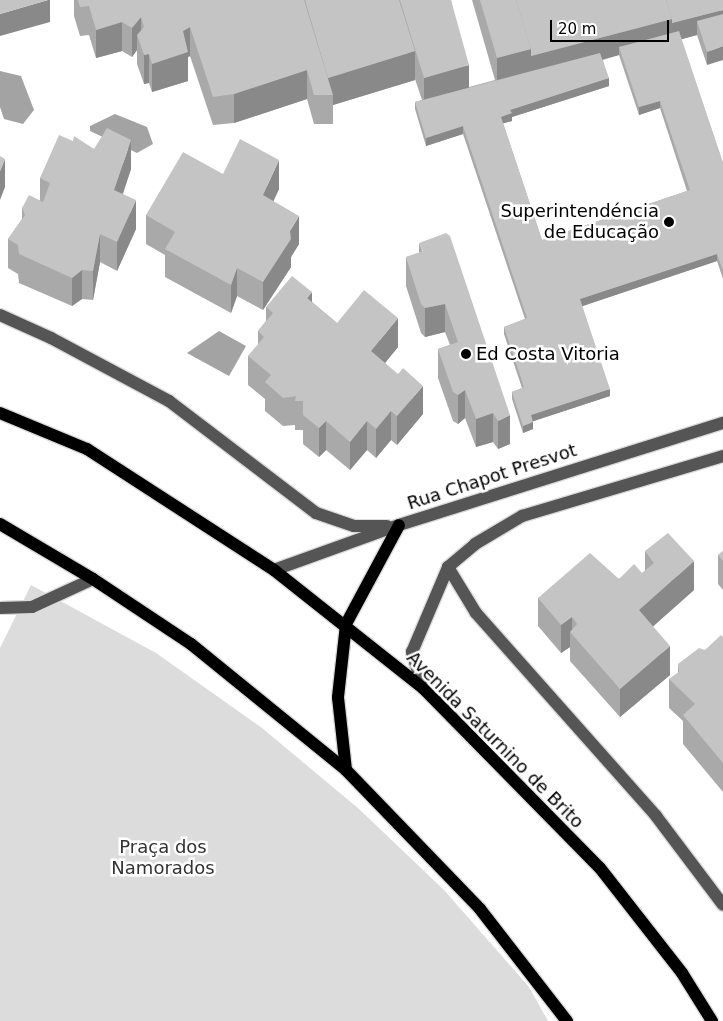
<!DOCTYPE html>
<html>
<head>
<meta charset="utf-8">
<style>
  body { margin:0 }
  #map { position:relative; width:723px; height:1021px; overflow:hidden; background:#fff; font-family:"DejaVu Sans",sans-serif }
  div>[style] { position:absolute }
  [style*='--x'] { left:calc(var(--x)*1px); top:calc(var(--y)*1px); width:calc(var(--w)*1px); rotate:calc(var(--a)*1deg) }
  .green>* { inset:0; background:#dcdcdc }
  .water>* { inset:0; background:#a3a3a3 }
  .roads { filter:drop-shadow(1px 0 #dbdbdb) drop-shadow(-1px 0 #dbdbdb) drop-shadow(0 1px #dbdbdb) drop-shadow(0 -1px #dbdbdb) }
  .minor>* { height:12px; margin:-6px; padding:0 6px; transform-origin:6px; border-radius:6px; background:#555 }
  .major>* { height:12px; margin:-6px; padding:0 6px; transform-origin:6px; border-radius:6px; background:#000 }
  .wall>* { inset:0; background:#a9a9a9 }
  .shaded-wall>* { inset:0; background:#898989 }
  .building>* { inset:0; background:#c4c4c4 }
  .dots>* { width:14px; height:14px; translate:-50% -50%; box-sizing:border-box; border:2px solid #fff; border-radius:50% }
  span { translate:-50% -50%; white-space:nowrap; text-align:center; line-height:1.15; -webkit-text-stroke:5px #fff; paint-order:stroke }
  .poi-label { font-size:18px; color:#000 }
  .right { translate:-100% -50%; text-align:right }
  .left { translate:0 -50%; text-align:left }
  .street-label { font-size:18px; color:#000 }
  .park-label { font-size:18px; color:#333 }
  .scale { position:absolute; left:550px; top:20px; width:119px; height:22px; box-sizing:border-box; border:2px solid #000; border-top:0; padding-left:6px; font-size:15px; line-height:18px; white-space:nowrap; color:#000; -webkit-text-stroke:4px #fff; paint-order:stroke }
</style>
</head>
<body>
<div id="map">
  <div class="green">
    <i style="clip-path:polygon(31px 585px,156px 653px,262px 728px,359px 809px,444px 890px,529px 987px,548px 1021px,0 1021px,0 648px)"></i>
  </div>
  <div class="water">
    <i style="clip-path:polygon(0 71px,21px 76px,34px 110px,23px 124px,4px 119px,0 107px)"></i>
    <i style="clip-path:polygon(115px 114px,147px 127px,153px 144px,137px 153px,90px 131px,90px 126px)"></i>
    <i style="clip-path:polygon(219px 331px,246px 346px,229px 376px,187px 353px)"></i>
  </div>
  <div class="roads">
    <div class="minor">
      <i style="--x:0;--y:315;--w:56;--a:24.3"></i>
      <i style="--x:51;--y:338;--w:134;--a:28.1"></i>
      <i style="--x:169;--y:401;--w:185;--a:37.3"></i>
      <i style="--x:316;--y:513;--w:40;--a:18.9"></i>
      <i style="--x:354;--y:526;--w:33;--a:0"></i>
      <i style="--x:448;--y:567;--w:54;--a:58.7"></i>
      <i style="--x:476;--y:613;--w:271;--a:48.4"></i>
      <i style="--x:656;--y:816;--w:111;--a:53"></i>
      <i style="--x:274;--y:570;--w:133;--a:-19.8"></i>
      <i style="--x:399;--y:525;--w:340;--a:-17.5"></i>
      <i style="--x:0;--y:608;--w:32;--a:-2"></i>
      <i style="--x:32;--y:607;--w:67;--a:-24.7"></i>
      <i style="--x:423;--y:688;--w:38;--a:-107"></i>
      <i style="--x:412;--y:652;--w:92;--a:-67"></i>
      <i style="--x:448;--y:567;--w:35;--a:-40"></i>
      <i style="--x:475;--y:544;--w:55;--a:-30.8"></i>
      <i style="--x:522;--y:516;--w:210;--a:-16.6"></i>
    </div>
    <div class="major">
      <i style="--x:0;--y:413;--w:94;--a:22.5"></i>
      <i style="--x:87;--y:449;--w:223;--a:32.9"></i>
      <i style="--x:274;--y:570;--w:190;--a:38.4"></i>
      <i style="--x:423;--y:688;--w:252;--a:45.5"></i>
      <i style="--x:600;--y:868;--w:133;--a:52"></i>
      <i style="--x:682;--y:973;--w:57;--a:58"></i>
      <i style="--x:0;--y:524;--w:108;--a:30.6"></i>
      <i style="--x:93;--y:579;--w:118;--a:33.6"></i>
      <i style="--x:191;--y:644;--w:200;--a:39.1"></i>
      <i style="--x:346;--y:770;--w:193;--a:46"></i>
      <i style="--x:480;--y:909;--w:142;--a:52.2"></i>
      <i style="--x:346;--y:770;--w:73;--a:-96.3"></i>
      <i style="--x:338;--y:697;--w:73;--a:-83.7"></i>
      <i style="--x:346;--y:624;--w:112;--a:-61.8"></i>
    </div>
  </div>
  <div class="wall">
    <i style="clip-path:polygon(evenodd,74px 0,451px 0,469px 87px,495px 80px,472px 0,723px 0,707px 65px,697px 35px,681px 39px,723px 163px,723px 279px,717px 261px,582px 306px,610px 396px,533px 421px,533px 429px,523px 433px,512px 399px,512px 392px,522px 388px,504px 334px,504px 327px,525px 319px,463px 134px,426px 146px,415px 109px,415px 102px,422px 100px,415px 79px,415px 80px,333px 105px,333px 124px,314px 124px,307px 99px,234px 123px,213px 125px,190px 56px,188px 57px,188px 81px,152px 92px,149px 83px,144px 84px,137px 64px,137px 50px,132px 57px,122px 51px,96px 58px,89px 35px,80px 36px,74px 16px,74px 0,619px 55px,639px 115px,660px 108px,687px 191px,542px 240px,503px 123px,512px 121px,512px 117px,609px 86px,603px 60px,619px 55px)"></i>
    <i style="clip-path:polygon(73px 141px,94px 149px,131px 169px,123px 194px,136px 229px,117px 271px,100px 262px,93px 300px,82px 299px,72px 306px,19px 283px,18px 274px,8px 268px,8px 239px,22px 219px,22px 208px,40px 200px,40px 178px)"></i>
    <i style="clip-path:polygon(223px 174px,279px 189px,273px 201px,299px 244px,291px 257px,291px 267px,263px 310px,237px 296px,231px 313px,165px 277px,165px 255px,146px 244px,146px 215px)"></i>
    <i style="clip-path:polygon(419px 243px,510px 444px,498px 449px,493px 442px,476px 447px,465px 418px,458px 424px,453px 421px,438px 378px,438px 349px,450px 345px,445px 332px,425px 337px,421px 333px,406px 286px,406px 257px,419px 253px)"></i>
    <i style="clip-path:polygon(312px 302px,337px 323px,398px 347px,385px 363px,423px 414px,397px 445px,391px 440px,376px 458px,367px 450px,350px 470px,326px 450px,319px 457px,303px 444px,303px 430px,295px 430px,295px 425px,283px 426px,265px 411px,265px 399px,248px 385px,248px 356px,258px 345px,258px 331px,266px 321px,266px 307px)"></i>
    <i style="clip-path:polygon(645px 551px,694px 590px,653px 626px,670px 675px,620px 717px,570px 661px,570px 647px,561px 653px,538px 626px,538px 598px,642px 573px,645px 571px)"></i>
    <i style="clip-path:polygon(723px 551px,723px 590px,718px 584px,718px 555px)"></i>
    <i style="clip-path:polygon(723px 637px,723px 792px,683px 744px,683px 721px,669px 708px,669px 679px,678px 673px,678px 664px,705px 650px)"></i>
  </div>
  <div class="shaded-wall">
    <i style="clip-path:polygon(48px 0,50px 0,50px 22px,0 36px,0 14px)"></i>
    <i style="clip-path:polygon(723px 10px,723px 29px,697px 21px,697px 35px,672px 42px,672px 23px)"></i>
    <i style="clip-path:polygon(141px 17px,141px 46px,137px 35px,137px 50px,132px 57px,132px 28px)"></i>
    <i style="clip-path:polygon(672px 19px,672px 42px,619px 47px,619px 55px,531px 78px,531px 56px)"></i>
    <i style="clip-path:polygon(122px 22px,122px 51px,96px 58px,96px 30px)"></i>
    <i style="clip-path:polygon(190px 27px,190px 56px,188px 57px,188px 81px,152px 92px,152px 64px,183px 31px)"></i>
    <i style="clip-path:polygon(723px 46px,723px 60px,707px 65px,707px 52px)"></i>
    <i style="clip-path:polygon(531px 49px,531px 78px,497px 87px,497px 58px)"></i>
    <i style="clip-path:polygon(415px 51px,415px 80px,333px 105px,333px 95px,328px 95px,328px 78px)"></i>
    <i style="clip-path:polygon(149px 54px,149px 83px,144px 84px,144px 55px)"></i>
    <i style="clip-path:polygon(469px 65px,469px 94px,424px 107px,424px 78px)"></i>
    <i style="clip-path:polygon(307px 70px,307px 99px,234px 123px,234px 94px)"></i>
    <i style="clip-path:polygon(609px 78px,609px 86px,512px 117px,512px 121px,501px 124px,501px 117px,510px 110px)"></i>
    <i style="clip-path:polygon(660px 101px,660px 108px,639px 115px,639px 107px)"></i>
    <i style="clip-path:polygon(463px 126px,463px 134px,426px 146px,426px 138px)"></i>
    <i style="clip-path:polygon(131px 140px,131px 169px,114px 219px,114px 190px)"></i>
    <i style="clip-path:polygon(5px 159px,5px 187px,0 200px,0 171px)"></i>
    <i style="clip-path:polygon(279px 160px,279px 189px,263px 224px,263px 195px)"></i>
    <i style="clip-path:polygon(136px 200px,136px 229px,117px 271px,117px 242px)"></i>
    <i style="clip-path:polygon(299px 216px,299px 244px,291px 257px,291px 267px,263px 310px,263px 282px,290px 231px)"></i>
    <i style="clip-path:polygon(100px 234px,100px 262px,93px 300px,93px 271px)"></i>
    <i style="clip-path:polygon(717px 254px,717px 261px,580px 307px,580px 299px)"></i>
    <i style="clip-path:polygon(237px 268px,237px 296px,231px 313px,231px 285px)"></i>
    <i style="clip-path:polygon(82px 270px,82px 299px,72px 306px,72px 278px)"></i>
    <i style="clip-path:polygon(312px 292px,312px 321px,307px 298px)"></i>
    <i style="clip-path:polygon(445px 304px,445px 332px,425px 337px,425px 308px)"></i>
    <i style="clip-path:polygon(398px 318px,398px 347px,371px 380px,371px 351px)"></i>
    <i style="clip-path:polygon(423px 386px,423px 414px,397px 445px,397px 416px)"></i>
    <i style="clip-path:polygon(610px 389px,610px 396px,531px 422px,531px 415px)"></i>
    <i style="clip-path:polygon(465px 390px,465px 418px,458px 424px,458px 395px)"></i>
    <i style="clip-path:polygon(391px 411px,391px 440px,376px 458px,376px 429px)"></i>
    <i style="clip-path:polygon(493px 413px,493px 442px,476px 447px,476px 419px)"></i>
    <i style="clip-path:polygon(510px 415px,510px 444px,498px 449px,498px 421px)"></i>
    <i style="clip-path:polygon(326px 421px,326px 450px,319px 457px,319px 428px)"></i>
    <i style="clip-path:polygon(367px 421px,367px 450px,350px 470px,350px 442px)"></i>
    <i style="clip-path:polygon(533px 422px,533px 429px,523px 433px,523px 426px)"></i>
    <i style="clip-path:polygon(694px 561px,694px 590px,639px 639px,639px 610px)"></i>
    <i style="clip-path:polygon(572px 617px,572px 633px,570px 632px,570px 647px,561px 653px,561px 625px)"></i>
    <i style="clip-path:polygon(670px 646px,670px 675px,620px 717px,620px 689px)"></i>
  </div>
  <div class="building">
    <i style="clip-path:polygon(0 0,48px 0,0 14px)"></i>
    <i style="clip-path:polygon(78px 0,304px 0,333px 95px,314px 95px,307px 70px,234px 94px,213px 97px,190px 27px,183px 31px,188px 52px,152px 64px,149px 54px,144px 55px,137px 35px,144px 27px,141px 17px,132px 28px,122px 22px,96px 30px,89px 6px,80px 7px)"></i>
    <i style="clip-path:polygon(305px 0,399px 0,415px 51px,328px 78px)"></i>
    <i style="clip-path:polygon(400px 0,451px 0,469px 65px,424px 78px)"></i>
    <i style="clip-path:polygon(480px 0,516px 0,531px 49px,497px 58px)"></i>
    <i style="clip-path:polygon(516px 0,666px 0,672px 19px,531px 56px,531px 49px)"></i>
    <i style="clip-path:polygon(666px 0,723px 0,723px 10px,672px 23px,672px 19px)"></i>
    <i style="clip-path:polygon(723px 14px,723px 46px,707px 52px,697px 21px)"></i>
    <i style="clip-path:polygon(679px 31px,723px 163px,723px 271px,717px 254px,580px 299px,610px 389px,531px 415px,533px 422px,523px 426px,512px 392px,524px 387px,504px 327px,527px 318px,463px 126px,426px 138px,415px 102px,600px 53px,609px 78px,510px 110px,512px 113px,501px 117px,542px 240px,690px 190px,660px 101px,639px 107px,619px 47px)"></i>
    <i style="clip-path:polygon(107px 128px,131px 140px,114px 190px,136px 200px,117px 242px,100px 234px,93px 271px,82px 270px,72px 278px,19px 254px,18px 245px,8px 239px,25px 215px,22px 208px,29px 195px,43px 202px,50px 183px,40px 178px,59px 135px,73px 141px,74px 136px,94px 149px)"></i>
    <i style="clip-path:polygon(240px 139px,279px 160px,263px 195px,299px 216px,290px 231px,291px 239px,263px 282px,237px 268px,231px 285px,165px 249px,175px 232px,146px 215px,183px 152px,223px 174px)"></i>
    <i style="clip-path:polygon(0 156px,5px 159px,0 171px)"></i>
    <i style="clip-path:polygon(446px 233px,450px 236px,510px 415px,498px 421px,493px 413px,476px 419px,465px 390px,458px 395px,453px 392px,438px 349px,458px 342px,445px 304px,425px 308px,421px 304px,406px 257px,423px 251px,419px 243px)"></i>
    <i style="clip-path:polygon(292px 276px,312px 292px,307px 298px,337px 323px,364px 290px,398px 318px,371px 351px,398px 374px,403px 368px,423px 386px,397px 416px,391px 411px,376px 429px,367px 421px,350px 442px,326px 421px,319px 428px,303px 415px,303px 401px,295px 401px,296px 396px,283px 398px,265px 382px,271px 375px,248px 356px,264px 337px,258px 331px,273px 313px,266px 307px)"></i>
    <i style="clip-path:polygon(668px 533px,694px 561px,639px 610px,670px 646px,620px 689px,570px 632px,577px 624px,572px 617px,561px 625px,538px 598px,590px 553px,619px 579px,634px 564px,642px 573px,654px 563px,645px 551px)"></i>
    <i style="clip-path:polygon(723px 551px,723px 561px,718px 555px)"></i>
    <i style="clip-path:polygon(721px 635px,723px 637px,723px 763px,683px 715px,695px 704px,669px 679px,679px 672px,678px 664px,699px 648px,705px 650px)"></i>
  </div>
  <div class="dots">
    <i style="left:669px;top:222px;background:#000"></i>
    <i style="left:466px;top:354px;background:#000"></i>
  </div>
  <div class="poi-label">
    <span class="right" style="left:659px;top:222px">Superintendéncia<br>de Educação</span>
    <span class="left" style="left:476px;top:354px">Ed Costa Vitoria</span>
  </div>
  <div class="street-label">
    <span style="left:492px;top:477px;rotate:-18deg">Rua Chapot Presvot</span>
    <span style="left:495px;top:740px;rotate:45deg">Avenida Saturnino de Brito</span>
  </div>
  <div class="park-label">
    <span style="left:163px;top:858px">Praça dos<br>Namorados</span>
  </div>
  <div class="scale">20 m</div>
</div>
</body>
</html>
